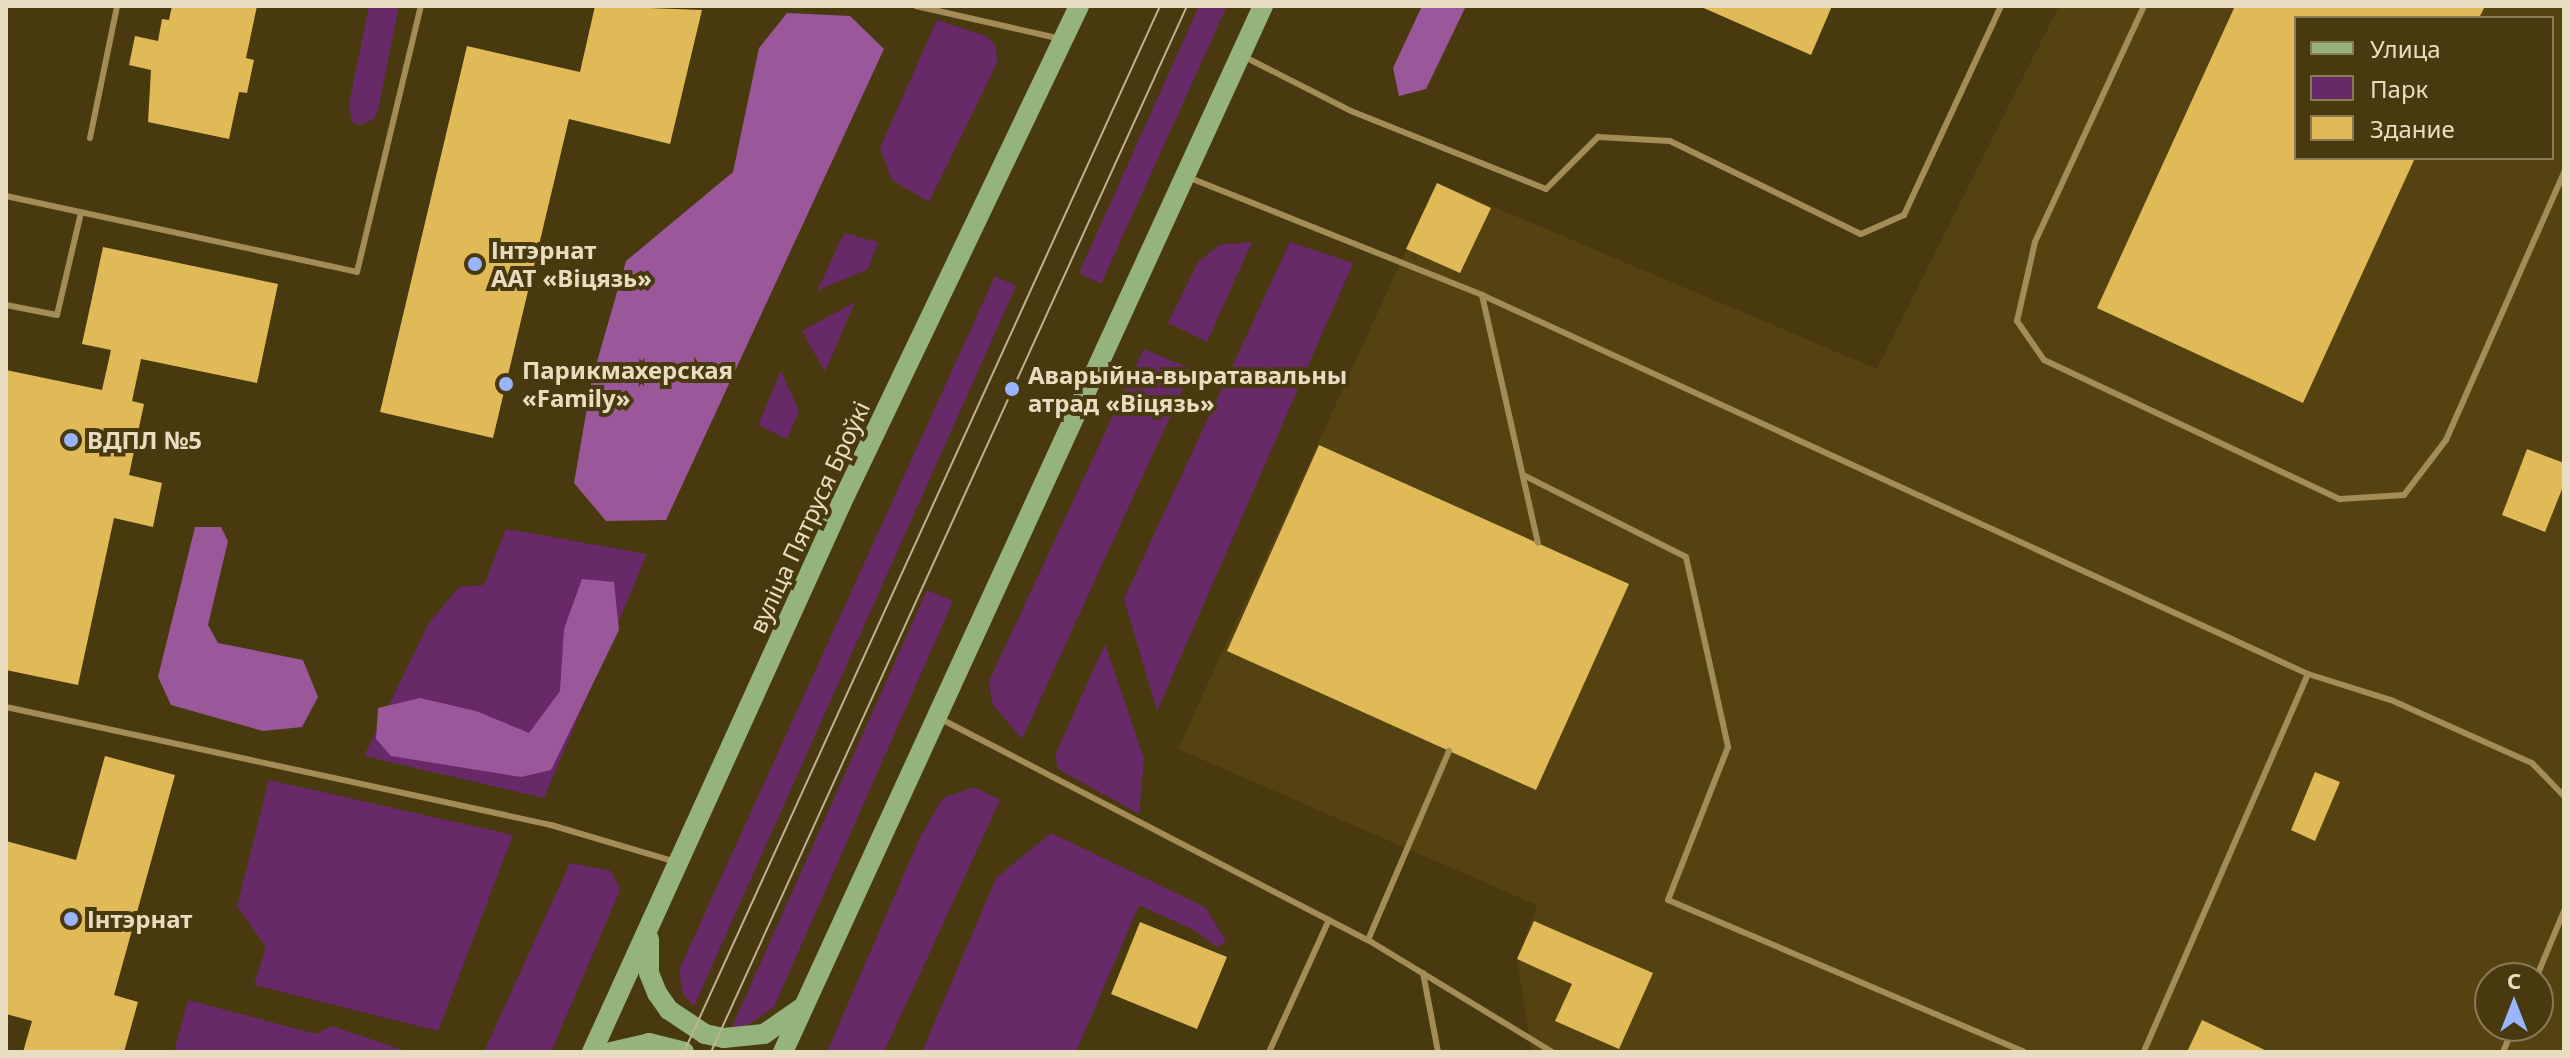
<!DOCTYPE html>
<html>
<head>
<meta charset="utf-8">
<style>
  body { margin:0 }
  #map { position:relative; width:2570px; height:1058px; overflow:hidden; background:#49390f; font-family:"Noto Sans",sans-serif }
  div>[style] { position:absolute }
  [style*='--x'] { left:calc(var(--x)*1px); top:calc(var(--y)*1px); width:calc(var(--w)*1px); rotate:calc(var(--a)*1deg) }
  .built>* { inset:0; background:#554211 }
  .green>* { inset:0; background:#672968 }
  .forest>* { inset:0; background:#9a5799 }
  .building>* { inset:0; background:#e1ba58 }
  .lane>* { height:6px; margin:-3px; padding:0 3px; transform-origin:3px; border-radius:3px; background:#a38c56 }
  .primary>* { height:20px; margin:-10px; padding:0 10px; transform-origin:10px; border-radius:10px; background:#95b47b }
  .tram>* { height:2px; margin:-1px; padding:0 1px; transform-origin:1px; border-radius:1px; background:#bfb292 }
  .dots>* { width:22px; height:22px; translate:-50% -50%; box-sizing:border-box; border:4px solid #49390f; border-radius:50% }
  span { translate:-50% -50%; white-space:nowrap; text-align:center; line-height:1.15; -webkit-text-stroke:8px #49390f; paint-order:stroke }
  .poi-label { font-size:24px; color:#e9ddc1; font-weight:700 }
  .left { translate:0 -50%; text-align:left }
  .street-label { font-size:24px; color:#e9ddc1 }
  .frame { position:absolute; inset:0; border:8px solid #e9ddc1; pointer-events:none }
  .legend { position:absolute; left:2294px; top:16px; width:260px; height:144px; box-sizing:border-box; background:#49390f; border:2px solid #897b56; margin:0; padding:10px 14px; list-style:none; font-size:24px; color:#e9ddc1 }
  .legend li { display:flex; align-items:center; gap:16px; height:40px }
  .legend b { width:40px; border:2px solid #897b56 }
  .north { position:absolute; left:2474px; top:962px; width:80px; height:80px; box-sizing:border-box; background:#49390f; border:2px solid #897b56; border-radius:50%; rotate:0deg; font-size:22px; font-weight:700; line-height:32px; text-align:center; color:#e9ddc1 }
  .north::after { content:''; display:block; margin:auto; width:28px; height:36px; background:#99b5fd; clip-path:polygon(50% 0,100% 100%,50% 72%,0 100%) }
</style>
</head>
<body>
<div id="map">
  <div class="built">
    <i style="clip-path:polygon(evenodd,2059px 6px,2564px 6px,2564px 1052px,1532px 1052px,1517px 959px,1537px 905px,1178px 749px,1437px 183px,1877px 369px,2059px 6px,2296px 18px,2552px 18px,2552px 158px,2296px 158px,2296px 18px,2059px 6px,2490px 978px,2538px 978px,2538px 1026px,2490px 1026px,2490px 978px)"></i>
  </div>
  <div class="green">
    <i style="clip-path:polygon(369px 6px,399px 6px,378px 110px,374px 119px,360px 125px,352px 122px,349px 104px)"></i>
    <i style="clip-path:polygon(1199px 6px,1227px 6px,1101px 284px,1079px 273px)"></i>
    <i style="clip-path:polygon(937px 20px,986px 36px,996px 46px,997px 63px,929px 202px,892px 180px,880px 148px)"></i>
    <i style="clip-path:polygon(844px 233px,878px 242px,868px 269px,817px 291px)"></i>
    <i style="clip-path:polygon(1252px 242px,1207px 342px,1168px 323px,1198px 262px,1219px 245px)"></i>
    <i style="clip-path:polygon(1290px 242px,1353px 263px,1157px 711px,1124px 599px)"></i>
    <i style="clip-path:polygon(995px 276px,1016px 286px,694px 1006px,683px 994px,679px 970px)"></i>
    <i style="clip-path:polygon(855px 302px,825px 372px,802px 331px)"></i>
    <i style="clip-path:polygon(1144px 349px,1192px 369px,1022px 739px,992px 704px,989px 681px)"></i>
    <i style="clip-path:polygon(781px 371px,799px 411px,787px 439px,758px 425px)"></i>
    <i style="clip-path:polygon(506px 529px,647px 554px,544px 798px,364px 756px,429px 623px,459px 587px,484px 585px)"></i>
    <i style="clip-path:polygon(927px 590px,953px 601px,774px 1007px,745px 1027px,732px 1027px)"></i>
    <i style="clip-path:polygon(1105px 644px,1144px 759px,1139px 814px,1058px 769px,1055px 755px)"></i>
    <i style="clip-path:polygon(269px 780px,513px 835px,438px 1031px,254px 985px,266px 947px,237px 906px)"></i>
    <i style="clip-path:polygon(974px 787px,1000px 800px,884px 1052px,827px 1052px,920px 837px,943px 798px)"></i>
    <i style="clip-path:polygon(1051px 833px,1205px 907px,1226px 941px,1217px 947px,1194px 930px,1139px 905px,1076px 1052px,922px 1052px,996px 878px)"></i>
    <i style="clip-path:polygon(570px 863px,611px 871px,620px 890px,551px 1052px,484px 1052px)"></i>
    <i style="clip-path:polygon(188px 1000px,316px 1034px,332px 1026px,409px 1052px,174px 1052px)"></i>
  </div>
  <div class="forest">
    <i style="clip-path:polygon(1422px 6px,1466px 6px,1426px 89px,1399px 96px,1393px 68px)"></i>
    <i style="clip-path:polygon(787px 13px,850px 16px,884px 49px,666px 520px,606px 521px,574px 483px,592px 379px,626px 261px,733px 172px,759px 48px)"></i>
    <i style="clip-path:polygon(195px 527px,221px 527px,228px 541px,208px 625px,218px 643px,303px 660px,318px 697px,302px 727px,263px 731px,171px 705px,158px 677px)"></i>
    <i style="clip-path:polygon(582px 579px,614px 582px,619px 630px,551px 770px,521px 777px,391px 756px,376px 739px,378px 708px,420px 698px,476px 711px,529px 733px,560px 691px,564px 629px)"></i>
  </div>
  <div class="building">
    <i style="clip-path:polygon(172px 6px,257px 6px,246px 58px,254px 60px,247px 93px,239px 92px,229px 139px,148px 122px,151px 70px,129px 65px,135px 36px,158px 41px,162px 19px,169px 20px)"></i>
    <i style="clip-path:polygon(595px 6px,702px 10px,670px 144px,569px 119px,493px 438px,380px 412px,467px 46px,580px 72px)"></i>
    <i style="clip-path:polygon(1699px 6px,1832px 6px,1811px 55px)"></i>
    <i style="clip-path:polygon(2235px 6px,2485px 6px,2479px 18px,2296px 18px,2296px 158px,2415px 158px,2303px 403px,2097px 308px)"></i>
    <i style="clip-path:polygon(1437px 183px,1491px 208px,1460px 273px,1406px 249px)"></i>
    <i style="clip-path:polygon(103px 247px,278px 284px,257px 383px,141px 359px,132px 401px,144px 404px,129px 475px,162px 483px,153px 527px,114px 518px,78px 685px,6px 670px,6px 370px,102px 390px,111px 350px,82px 344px)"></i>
    <i style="clip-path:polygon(1319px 445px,1629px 584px,1536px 790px,1227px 651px)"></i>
    <i style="clip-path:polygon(2527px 449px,2564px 463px,2564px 484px,2545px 532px,2502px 515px)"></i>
    <i style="clip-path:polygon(105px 756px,175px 775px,114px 995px,138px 1002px,124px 1052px,23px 1052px,32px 1021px,6px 1014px,6px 841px,76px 860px)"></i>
    <i style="clip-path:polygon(2315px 772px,2340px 782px,2315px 841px,2291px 830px)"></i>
    <i style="clip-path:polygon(1534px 921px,1653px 973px,1619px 1049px,1555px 1021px,1572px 984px,1517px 959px)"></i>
    <i style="clip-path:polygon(1140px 922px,1227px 957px,1197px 1029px,1111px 994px)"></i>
    <i style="clip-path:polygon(2202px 1020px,2269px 1052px,2187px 1052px)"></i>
  </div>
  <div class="lane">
    <i style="--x:916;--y:6;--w:149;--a:12.8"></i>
    <i style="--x:2144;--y:6;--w:260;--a:114.8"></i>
    <i style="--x:2035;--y:242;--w:81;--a:102.8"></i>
    <i style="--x:2017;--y:321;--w:47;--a:55.3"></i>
    <i style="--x:2044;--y:360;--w:327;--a:25.2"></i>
    <i style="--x:2340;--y:499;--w:64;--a:-3.6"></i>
    <i style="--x:2404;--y:495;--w:69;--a:-52.6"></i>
    <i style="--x:2446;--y:440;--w:293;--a:-66.2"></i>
    <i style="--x:1243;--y:56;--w:121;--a:27"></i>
    <i style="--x:1351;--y:111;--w:210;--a:21.8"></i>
    <i style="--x:1546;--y:189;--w:74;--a:-45"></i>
    <i style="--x:1598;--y:137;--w:72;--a:3.2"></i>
    <i style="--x:1670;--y:141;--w:212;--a:26"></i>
    <i style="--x:1861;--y:234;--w:47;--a:-23.8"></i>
    <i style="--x:1904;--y:215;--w:230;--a:-65.1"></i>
    <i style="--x:90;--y:138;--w:135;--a:-78.4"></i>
    <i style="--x:1190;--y:178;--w:315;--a:21.8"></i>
    <i style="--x:1482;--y:295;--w:254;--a:77.3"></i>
    <i style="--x:6;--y:196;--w:359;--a:12.2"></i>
    <i style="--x:357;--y:272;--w:274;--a:-76.5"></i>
    <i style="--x:1482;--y:295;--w:909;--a:24.65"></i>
    <i style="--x:2308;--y:674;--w:412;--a:113.5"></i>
    <i style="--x:6;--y:305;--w:52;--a:11.1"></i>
    <i style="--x:57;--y:315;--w:105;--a:-76.8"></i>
    <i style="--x:1523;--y:475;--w:182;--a:26.7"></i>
    <i style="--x:1686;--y:557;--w:195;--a:77.5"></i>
    <i style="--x:1728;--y:747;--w:164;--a:111.4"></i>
    <i style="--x:1668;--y:900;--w:387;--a:23.1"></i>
    <i style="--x:2308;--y:674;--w:87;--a:17.4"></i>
    <i style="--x:2391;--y:700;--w:154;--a:24.1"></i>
    <i style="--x:2532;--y:763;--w:46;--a:45.9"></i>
    <i style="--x:6;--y:707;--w:558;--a:12.22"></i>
    <i style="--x:551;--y:825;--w:130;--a:16.5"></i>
    <i style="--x:939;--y:718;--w:483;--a:27.4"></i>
    <i style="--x:1368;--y:940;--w:215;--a:31.3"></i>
    <i style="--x:1368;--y:940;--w:206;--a:-66.8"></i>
    <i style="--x:1423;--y:973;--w:80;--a:79.2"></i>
    <i style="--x:2536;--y:978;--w:73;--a:-67.3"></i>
    <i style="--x:1269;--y:1052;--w:145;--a:-65.6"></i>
    <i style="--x:2503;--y:1052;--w:28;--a:-67"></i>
  </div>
  <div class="primary">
    <i style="--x:649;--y:939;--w:34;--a:90"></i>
    <i style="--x:649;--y:973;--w:22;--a:68"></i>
    <i style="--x:657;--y:993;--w:21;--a:55"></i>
    <i style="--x:669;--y:1010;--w:43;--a:33.7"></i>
    <i style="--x:705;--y:1034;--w:19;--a:12"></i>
    <i style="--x:724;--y:1038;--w:40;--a:-5.7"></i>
    <i style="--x:764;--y:1034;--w:44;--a:-34.8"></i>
    <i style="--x:592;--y:1052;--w:602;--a:-65.56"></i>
    <i style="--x:841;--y:504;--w:552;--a:-64.46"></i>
    <i style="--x:611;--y:1052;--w:39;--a:-13"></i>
    <i style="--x:649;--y:1043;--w:36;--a:14"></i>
    <i style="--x:783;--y:1052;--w:1151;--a:-65.35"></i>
  </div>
  <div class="tram">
    <i style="--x:684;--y:1052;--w:1149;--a:-65.53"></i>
    <i style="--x:711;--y:1052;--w:1149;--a:-65.53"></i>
  </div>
  <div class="dots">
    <i style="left:475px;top:264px;background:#99b5fd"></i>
    <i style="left:506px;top:384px;background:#99b5fd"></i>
    <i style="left:1012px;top:389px;background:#99b5fd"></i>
    <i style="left:71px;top:440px;background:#99b5fd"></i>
    <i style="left:71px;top:919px;background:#99b5fd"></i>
  </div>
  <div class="poi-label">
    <span class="left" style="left:491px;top:264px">Інтэрнат<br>ААТ «Віцязь»</span>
    <span class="left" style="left:522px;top:384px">Парикмахерская<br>«Family»</span>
    <span class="left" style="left:1028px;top:389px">Аварыйна-выратавальны<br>атрад «Віцязь»</span>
    <span class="left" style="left:87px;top:440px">ВДПЛ №5</span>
    <span class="left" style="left:87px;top:919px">Інтэрнат</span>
  </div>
  <div class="street-label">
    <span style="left:809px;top:517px;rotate:-65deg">вуліца Пятруся Броўкі</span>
  </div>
  <div class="frame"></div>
  <ul class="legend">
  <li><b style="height:10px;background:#95b47b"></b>Улица</li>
  <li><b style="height:22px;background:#672968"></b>Парк</li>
  <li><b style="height:22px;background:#e1ba58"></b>Здание</li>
  </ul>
  <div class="north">С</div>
</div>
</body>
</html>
